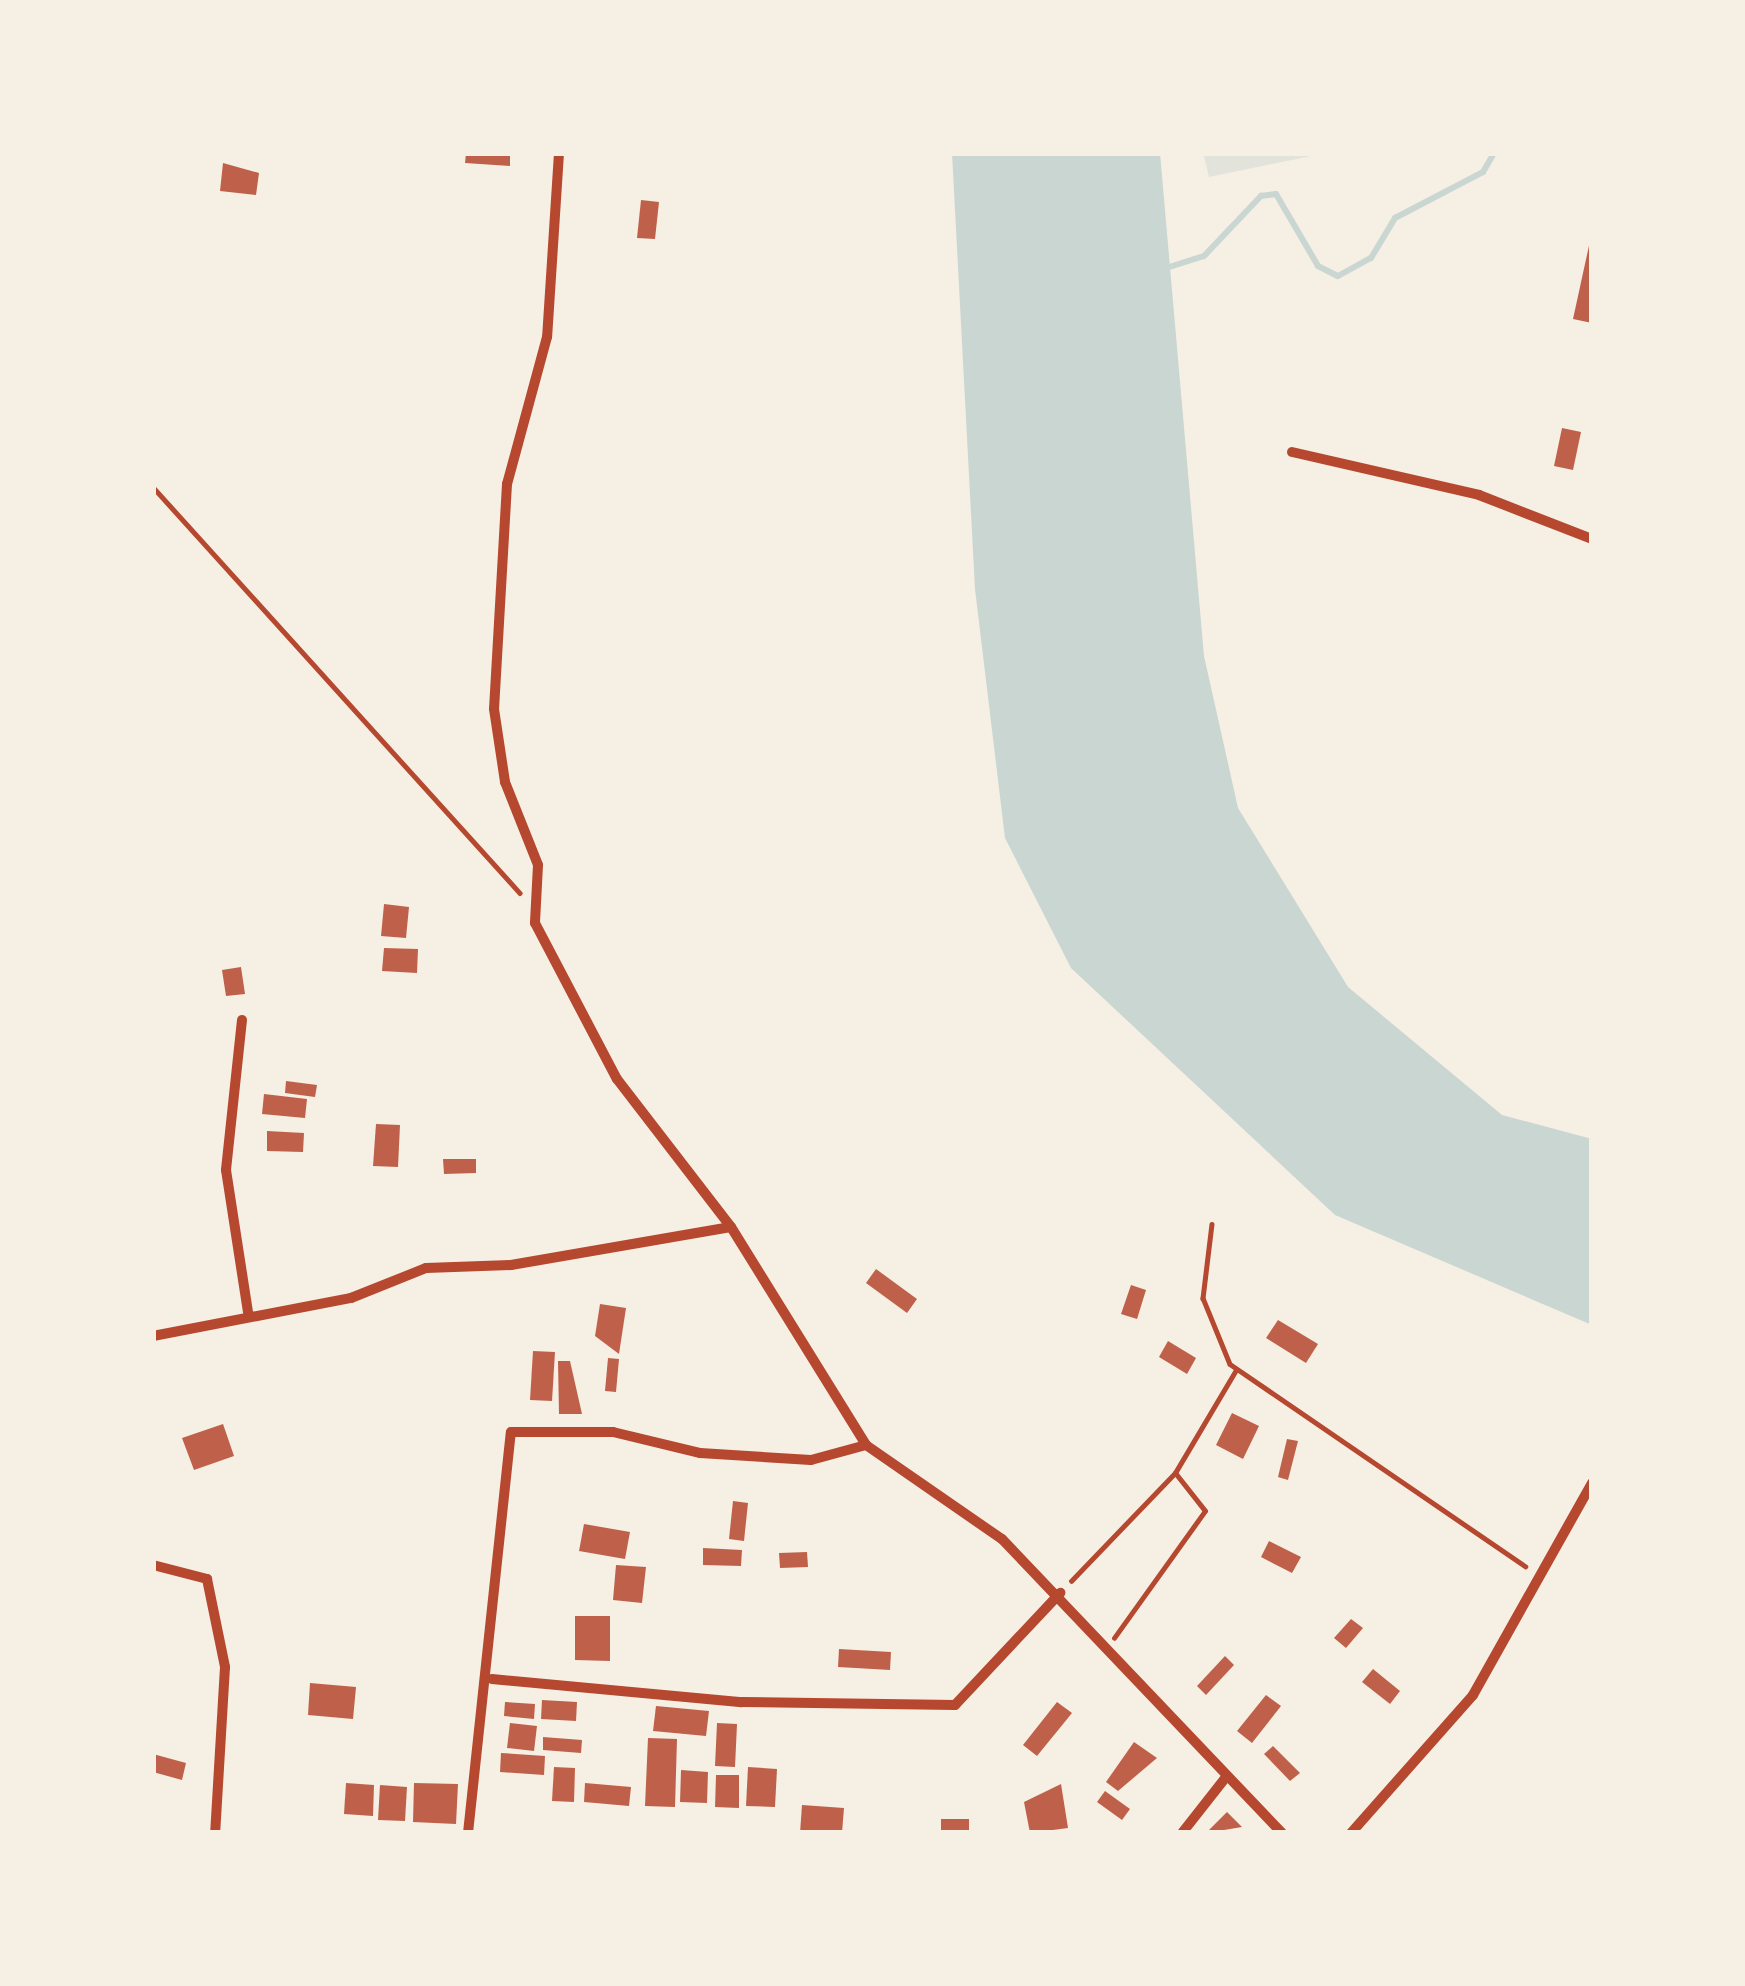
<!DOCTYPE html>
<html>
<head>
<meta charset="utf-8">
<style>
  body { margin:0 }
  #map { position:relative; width:1745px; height:1986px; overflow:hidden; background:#f6efe4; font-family:Cabin,sans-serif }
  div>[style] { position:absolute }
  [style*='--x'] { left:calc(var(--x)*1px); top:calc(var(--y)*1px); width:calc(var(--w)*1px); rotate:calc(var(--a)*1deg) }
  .green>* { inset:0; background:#e2e4dc }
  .water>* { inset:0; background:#c9d6d2 }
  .stream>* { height:6px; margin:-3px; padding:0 3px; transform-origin:3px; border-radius:3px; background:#c9d6d2 }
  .building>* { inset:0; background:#bf614a }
  .path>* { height:4.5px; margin:-2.25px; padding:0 2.25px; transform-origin:2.25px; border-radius:2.25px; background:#b5482f }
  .minor>* { height:10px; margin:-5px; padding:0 5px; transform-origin:5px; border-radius:5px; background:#b5482f }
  span { translate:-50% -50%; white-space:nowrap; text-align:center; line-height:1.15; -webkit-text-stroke:9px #f6efe4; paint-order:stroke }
  .frame { position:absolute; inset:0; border:156px solid #f6efe4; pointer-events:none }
</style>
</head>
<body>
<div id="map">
  <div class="green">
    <i style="clip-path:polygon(1203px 153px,1326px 153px,1209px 177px)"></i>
  </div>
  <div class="water">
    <i style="clip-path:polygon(952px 153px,1160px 153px,1204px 656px,1238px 808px,1348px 987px,1502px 1115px,1592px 1139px,1592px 1325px,1335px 1215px,1071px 968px,1005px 838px,975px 589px)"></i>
  </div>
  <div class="stream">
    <i style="--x:1160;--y:270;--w:46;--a:-17.7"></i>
    <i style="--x:1204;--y:256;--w:83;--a:-46.5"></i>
    <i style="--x:1261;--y:196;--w:15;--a:-8"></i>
    <i style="--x:1276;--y:194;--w:83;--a:59.7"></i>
    <i style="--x:1318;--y:266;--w:22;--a:27"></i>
    <i style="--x:1338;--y:276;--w:38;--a:-29"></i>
    <i style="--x:1371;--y:258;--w:47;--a:-59"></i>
    <i style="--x:1395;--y:218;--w:99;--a:-27.6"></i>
    <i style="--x:1483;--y:172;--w:22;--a:-60"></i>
  </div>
  <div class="building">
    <i style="clip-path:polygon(466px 153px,510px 153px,510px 166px,465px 163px)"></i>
    <i style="clip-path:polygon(223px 163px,259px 173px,256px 195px,220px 191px)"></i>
    <i style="clip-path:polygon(641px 200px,659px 202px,655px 239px,637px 238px)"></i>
    <i style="clip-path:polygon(1590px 241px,1592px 242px,1592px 323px,1573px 319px)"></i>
    <i style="clip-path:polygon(1562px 428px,1581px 432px,1573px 470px,1554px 466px)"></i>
    <i style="clip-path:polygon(384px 904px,409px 907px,406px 938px,381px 936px)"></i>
    <i style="clip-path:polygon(384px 948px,418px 949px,417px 973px,382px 971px)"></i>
    <i style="clip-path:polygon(241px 967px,245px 994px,226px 996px,222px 970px)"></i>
    <i style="clip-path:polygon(286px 1081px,317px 1085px,315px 1097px,285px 1093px)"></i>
    <i style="clip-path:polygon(264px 1094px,307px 1099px,305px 1118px,262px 1114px)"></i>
    <i style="clip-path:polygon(376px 1124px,400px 1125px,398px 1167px,373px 1166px)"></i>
    <i style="clip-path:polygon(267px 1131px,304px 1133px,303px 1152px,267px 1151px)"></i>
    <i style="clip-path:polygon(443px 1159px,476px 1159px,476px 1173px,444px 1174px)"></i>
    <i style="clip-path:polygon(876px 1269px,917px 1299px,907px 1313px,866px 1283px)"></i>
    <i style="clip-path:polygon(1131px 1285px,1146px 1290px,1137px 1319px,1121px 1314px)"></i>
    <i style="clip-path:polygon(600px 1304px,626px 1308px,619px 1354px,595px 1336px)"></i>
    <i style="clip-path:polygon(1278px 1320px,1318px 1344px,1306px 1363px,1266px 1338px)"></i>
    <i style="clip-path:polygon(1168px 1341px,1196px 1358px,1187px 1374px,1159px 1357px)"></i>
    <i style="clip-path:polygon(533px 1351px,555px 1352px,552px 1401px,530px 1400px)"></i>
    <i style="clip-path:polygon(608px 1358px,619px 1359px,616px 1392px,605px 1391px)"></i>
    <i style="clip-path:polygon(558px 1361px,570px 1361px,582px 1414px,559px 1414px)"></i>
    <i style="clip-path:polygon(1232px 1413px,1259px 1426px,1243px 1459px,1216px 1445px)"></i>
    <i style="clip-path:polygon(223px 1424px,234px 1456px,194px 1470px,182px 1438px)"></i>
    <i style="clip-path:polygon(1287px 1439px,1298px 1441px,1288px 1480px,1278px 1477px)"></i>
    <i style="clip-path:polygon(733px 1501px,748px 1503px,744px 1541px,729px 1539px)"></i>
    <i style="clip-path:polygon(584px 1524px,630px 1532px,625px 1559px,579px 1551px)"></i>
    <i style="clip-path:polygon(1269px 1541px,1301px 1557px,1292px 1573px,1261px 1557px)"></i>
    <i style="clip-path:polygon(703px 1548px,742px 1550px,741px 1566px,703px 1565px)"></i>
    <i style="clip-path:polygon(807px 1552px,808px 1567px,780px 1568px,779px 1553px)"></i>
    <i style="clip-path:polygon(616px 1565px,646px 1567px,642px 1603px,613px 1600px)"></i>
    <i style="clip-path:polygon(575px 1616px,610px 1616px,610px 1661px,575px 1660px)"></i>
    <i style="clip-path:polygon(1351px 1619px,1363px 1628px,1346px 1648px,1334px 1638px)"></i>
    <i style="clip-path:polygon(839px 1649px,891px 1652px,890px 1670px,838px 1667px)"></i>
    <i style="clip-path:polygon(1225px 1656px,1234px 1665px,1206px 1695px,1197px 1686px)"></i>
    <i style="clip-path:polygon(1373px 1669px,1400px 1691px,1390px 1704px,1362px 1682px)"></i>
    <i style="clip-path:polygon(310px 1683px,356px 1687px,353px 1719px,308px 1715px)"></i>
    <i style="clip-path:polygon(1266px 1695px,1281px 1706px,1252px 1743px,1237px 1731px)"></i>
    <i style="clip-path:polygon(542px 1700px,577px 1702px,576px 1721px,541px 1719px)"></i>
    <i style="clip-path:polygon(505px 1702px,535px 1704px,534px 1719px,504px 1716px)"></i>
    <i style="clip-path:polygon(1057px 1702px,1072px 1713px,1037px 1756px,1023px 1745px)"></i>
    <i style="clip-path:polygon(656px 1706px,709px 1711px,706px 1736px,653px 1731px)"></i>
    <i style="clip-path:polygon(510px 1723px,537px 1726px,534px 1751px,507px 1748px)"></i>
    <i style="clip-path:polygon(717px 1723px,737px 1724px,735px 1767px,715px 1766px)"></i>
    <i style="clip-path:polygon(543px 1737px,582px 1740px,581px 1753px,543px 1750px)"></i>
    <i style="clip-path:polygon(648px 1738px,677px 1739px,675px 1807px,645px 1806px)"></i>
    <i style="clip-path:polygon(1134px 1742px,1157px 1758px,1118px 1791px,1106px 1782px)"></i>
    <i style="clip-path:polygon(1273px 1746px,1300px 1773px,1290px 1781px,1264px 1754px)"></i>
    <i style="clip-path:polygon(501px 1753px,545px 1756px,544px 1775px,500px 1772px)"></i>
    <i style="clip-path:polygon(153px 1754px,186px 1763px,182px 1780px,153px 1772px)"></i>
    <i style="clip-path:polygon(554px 1767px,575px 1768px,574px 1802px,552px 1801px)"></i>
    <i style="clip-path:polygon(748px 1767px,777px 1769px,775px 1807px,746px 1806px)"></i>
    <i style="clip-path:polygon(681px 1770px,708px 1772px,707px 1803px,680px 1802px)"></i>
    <i style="clip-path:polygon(716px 1775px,739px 1775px,739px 1808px,715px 1807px)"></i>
    <i style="clip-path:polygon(346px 1783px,374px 1785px,373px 1816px,344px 1814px)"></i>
    <i style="clip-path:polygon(414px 1783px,458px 1784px,456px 1824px,413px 1822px)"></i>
    <i style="clip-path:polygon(585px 1783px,631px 1787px,629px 1806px,584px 1802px)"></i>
    <i style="clip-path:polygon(1061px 1784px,1068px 1828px,1030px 1833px,1024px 1802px)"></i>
    <i style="clip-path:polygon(380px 1785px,407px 1787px,405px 1821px,378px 1820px)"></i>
    <i style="clip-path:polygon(1105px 1791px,1130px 1809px,1122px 1820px,1097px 1802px)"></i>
    <i style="clip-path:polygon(802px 1805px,844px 1808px,842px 1833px,800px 1833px)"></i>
    <i style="clip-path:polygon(1227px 1812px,1242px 1827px,1206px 1833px)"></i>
    <i style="clip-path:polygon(941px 1819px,969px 1819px,969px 1833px,941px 1833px)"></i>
  </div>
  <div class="path">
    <i style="--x:153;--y:487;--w:547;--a:47.89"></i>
    <i style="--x:1212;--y:1224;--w:75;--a:96.9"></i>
    <i style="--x:1203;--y:1298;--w:71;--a:67.8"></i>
    <i style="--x:1230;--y:1364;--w:358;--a:34.4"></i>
    <i style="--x:1071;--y:1581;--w:150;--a:-46.1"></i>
    <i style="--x:1175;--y:1473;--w:120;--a:-59.4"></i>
    <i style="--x:1114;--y:1638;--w:156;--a:-54.4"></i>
    <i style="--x:1205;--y:1511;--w:48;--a:-128.3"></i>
  </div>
  <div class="minor">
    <i style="--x:559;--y:153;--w:184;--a:93.7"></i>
    <i style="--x:547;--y:337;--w:152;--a:105.2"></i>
    <i style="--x:507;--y:484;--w:225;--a:93.3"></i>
    <i style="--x:494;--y:709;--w:74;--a:81.4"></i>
    <i style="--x:505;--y:782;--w:89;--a:68.3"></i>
    <i style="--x:538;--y:865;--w:58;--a:93"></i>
    <i style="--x:535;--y:923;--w:176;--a:62.3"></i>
    <i style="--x:617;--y:1079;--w:187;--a:52.4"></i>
    <i style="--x:731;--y:1227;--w:256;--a:58.2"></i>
    <i style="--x:866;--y:1445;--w:165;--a:34.7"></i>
    <i style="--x:1002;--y:1539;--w:406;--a:46.4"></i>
    <i style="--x:1292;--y:452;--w:192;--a:12.9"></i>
    <i style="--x:1479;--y:495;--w:121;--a:21.3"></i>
    <i style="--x:242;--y:1020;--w:151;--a:96.1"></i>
    <i style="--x:226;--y:1170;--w:144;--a:81.2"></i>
    <i style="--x:153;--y:1336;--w:202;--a:-10.9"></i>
    <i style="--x:351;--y:1298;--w:81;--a:-21.8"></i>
    <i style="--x:426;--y:1268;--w:85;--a:-2"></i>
    <i style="--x:511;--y:1265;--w:223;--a:-9.8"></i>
    <i style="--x:153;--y:1565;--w:56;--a:14.5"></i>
    <i style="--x:207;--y:1579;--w:90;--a:78.4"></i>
    <i style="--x:225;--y:1667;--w:166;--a:93.4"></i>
    <i style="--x:492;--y:1679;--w:251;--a:5.3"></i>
    <i style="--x:742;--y:1702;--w:213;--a:0.8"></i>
    <i style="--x:955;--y:1705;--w:154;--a:-46.8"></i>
    <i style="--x:468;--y:1833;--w:403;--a:-83.9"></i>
    <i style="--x:511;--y:1432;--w:102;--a:0"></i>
    <i style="--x:613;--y:1432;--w:89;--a:13.6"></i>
    <i style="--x:700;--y:1453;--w:111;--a:3.6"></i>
    <i style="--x:811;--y:1460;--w:57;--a:-15.3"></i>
    <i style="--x:1182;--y:1833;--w:71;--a:-51.8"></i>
    <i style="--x:1351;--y:1833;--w:184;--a:-48.5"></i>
    <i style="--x:1473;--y:1695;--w:243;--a:-60.7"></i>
  </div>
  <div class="frame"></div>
</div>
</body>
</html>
